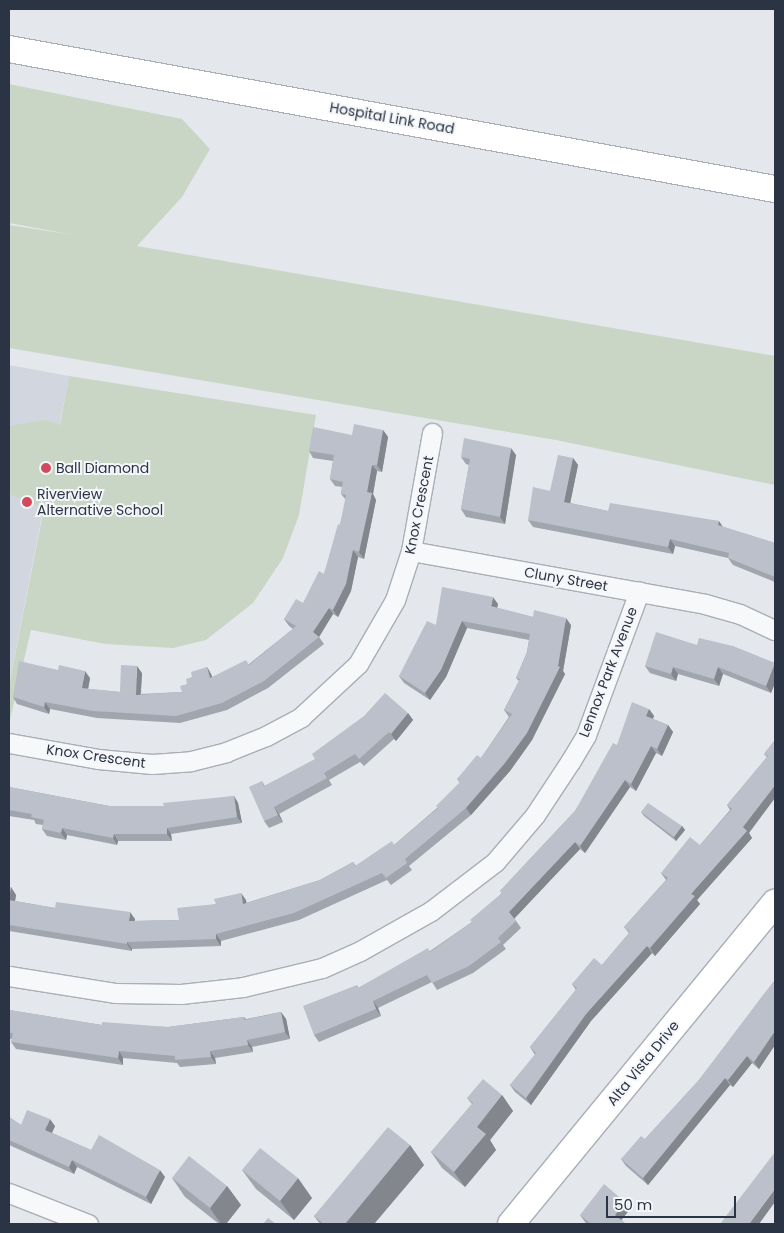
<!DOCTYPE html>
<html>
<head>
<meta charset="utf-8">
<style>
  body { margin:0 }
  #map { position:relative; width:784px; height:1233px; overflow:hidden; background:#e4e7ec; font-family:Poppins,sans-serif }
  div>[style] { position:absolute }
  [style*='--x'] { left:calc(var(--x)*1px); top:calc(var(--y)*1px); width:calc(var(--w)*1px); rotate:calc(var(--a)*1deg) }
  .built>* { inset:0; background:#d2d6de }
  .green>* { inset:0; background:#c9d6c5 }
  .roads { filter:drop-shadow(1px 0 #a9aeb7) drop-shadow(-1px 0 #a9aeb7) drop-shadow(0 1px #a9aeb7) drop-shadow(0 -1px #a9aeb7) }
  .street>* { height:19px; margin:-9.5px; padding:0 9.5px; transform-origin:9.5px; border-radius:9.5px; background:#f7f8fa }
  .secondary>* { height:26px; margin:-13px; padding:0 13px; transform-origin:13px; border-radius:13px; background:#fff }
  .wall>* { inset:0; background:#a1a5ae }
  .shaded-wall>* { inset:0; background:#83868d }
  .building>* { inset:0; background:#bbc0ca }
  .dots>* { width:14px; height:14px; translate:-50% -50%; box-sizing:border-box; border:2px solid #f4f6f9; border-radius:50% }
  span { translate:-50% -50%; white-space:nowrap; text-align:center; line-height:1.15; -webkit-text-stroke:4px #f4f6f9; paint-order:stroke }
  .street-label { font-size:14px; color:#2b3445 }
  .poi-label { font-size:14px; color:#2b3445 }
  .left { translate:0 -50%; text-align:left }
  .frame { position:absolute; inset:0; border:10px solid #2b3445; pointer-events:none }
  .scale { position:absolute; left:606px; top:1196px; width:130px; height:22px; box-sizing:border-box; border:2px solid #2b3445; border-top:0; padding-left:6px; font-size:15px; line-height:18px; white-space:nowrap; color:#2b3445; -webkit-text-stroke:4px #f4f6f9; paint-order:stroke }
</style>
</head>
<body>
<div id="map">
  <div class="built">
    <i style="clip-path:polygon(9px 365px,69px 376px,9px 685px)"></i>
  </div>
  <div class="green">
    <i style="clip-path:polygon(9px 84px,182px 119px,210px 149px,182px 197px,137px 246px,775px 356px,775px 485px,556px 440px,9px 348px,9px 225px,74px 235px,9px 223px)"></i>
    <i style="clip-path:polygon(69px 376px,316px 415px,299px 515px,283px 558px,253px 603px,206px 640px,173px 648px,106px 644px,31px 630px,9px 724px,9px 686px,44px 508px,9px 494px,9px 426px,46px 420px,60px 425px)"></i>
  </div>
  <div class="roads">
    <div class="street">
      <i style="--x:411;--y:551;--w:299;--a:10.2"></i>
      <i style="--x:705;--y:604;--w:36;--a:16"></i>
      <i style="--x:740;--y:614;--w:38;--a:25"></i>
      <i style="--x:9;--y:743;--w:90;--a:10.2"></i>
      <i style="--x:98;--y:759;--w:54;--a:5.3"></i>
      <i style="--x:152;--y:764;--w:39;--a:-4"></i>
      <i style="--x:191;--y:761;--w:36;--a:-14"></i>
      <i style="--x:226;--y:752;--w:43;--a:-21.8"></i>
      <i style="--x:266;--y:736;--w:40;--a:-28"></i>
      <i style="--x:301;--y:717;--w:78;--a:-42.9"></i>
      <i style="--x:358;--y:664;--w:74;--a:-60"></i>
      <i style="--x:395;--y:600;--w:52;--a:-71.9"></i>
      <i style="--x:411;--y:551;--w:120;--a:-79.9"></i>
      <i style="--x:9;--y:976;--w:107;--a:9.1"></i>
      <i style="--x:115;--y:993;--w:66;--a:0.9"></i>
      <i style="--x:181;--y:994;--w:62;--a:-6.4"></i>
      <i style="--x:243;--y:987;--w:81;--a:-13.5"></i>
      <i style="--x:322;--y:968;--w:42;--a:-24.1"></i>
      <i style="--x:360;--y:951;--w:81;--a:-29.4"></i>
      <i style="--x:431;--y:911;--w:81;--a:-37.4"></i>
      <i style="--x:495;--y:862;--w:62;--a:-49.6"></i>
      <i style="--x:535;--y:815;--w:64;--a:-56.6"></i>
      <i style="--x:570;--y:762;--w:31;--a:-59"></i>
      <i style="--x:586;--y:735;--w:153;--a:-69.7"></i>
      <i style="--x:9;--y:1193;--w:85;--a:21.4"></i>
    </div>
    <div class="secondary">
      <i style="--x:9;--y:49;--w:779;--a:10.36"></i>
      <i style="--x:511;--y:1224;--w:416;--a:-50.6"></i>
    </div>
  </div>
  <div class="wall">
    <i style="clip-path:polygon(383px 430px,388px 437px,382px 472px,377px 471px,373px 494px,376px 500px,364px 559px,358px 557px,351px 591px,338px 617px,333px 614px,319px 637px,324px 644px,268px 688px,227px 710px,180px 723px,97px 718px,50px 709px,49px 714px,17px 704px,13px 697px,90px 678px,88px 689px,120px 692px,142px 673px,141px 694px,182px 692px,192px 677px,207px 667px,211px 674px,212px 677px,249px 664px,293px 629px,289px 626px,284px 619px,303px 603px,324px 574px,340px 525px,346px 500px,341px 494px,342px 487px,335px 486px,330px 479px,333px 461px,313px 458px,309px 451px,352px 435px)"></i>
    <i style="clip-path:polygon(516px 455px,505px 524px,466px 517px,461px 509px,469px 465px,466px 464px,461px 457px)"></i>
    <i style="clip-path:polygon(573px 458px,578px 465px,570px 503px,608px 511px,719px 521px,723px 527px,775px 543px,775px 582px,733px 565px,728px 558px,675px 546px,673px 554px,533px 527px,528px 520px,550px 491px)"></i>
    <i style="clip-path:polygon(498px 604px,497px 608px,533px 617px,571px 625px,563px 671px,565px 674px,532px 740px,510px 771px,471px 815px,409px 866px,412px 870px,391px 885px,387px 880px,299px 920px,221px 941px,221px 946px,132px 949px,132px 951px,9px 931px,9px 887px,16px 895px,15px 901px,55px 908px,135px 919px,135px 921px,179px 920px,216px 904px,246px 900px,246px 903px,320px 880px,353px 862px,356px 866px,394px 845px,437px 808px,460px 783px,457px 779px,481px 758px,509px 717px,504px 710px,519px 681px,516px 678px,527px 652px,529px 640px,467px 628px,446px 677px,430px 700px,404px 683px,399px 676px,436px 625px)"></i>
    <i style="clip-path:polygon(697px 645px,775px 663px,775px 683px,771px 693px,723px 674px,719px 686px,678px 674px,676px 681px,650px 673px,645px 666px)"></i>
    <i style="clip-path:polygon(649px 709px,654px 716px,653px 719px,668px 725px,673px 732px,662px 756px,656px 753px,636px 791px,630px 787px,585px 853px,580px 849px,514px 918px,521px 928px,503px 945px,506px 949px,473px 973px,437px 990px,432px 982px,378px 1008px,381px 1016px,319px 1042px,314px 1035px,357px 985px,358px 988px,430px 951px,472px 922px,502px 893px,500px 891px,575px 811px,617px 745px)"></i>
    <i style="clip-path:polygon(408px 713px,413px 720px,396px 741px,394px 739px,364px 766px,360px 762px,329px 780px,332px 785px,279px 814px,283px 822px,269px 828px,264px 821px,262px 781px,265px 786px)"></i>
    <i style="clip-path:polygon(775px 740px,749px 833px,752px 838px,697px 900px,700px 904px,655px 956px,652px 953px,591px 1021px,531px 1105px,515px 1092px,510px 1085px,535px 1055px,530px 1047px,576px 990px,572px 984px,602px 965px,629px 933px,624px 927px,666px 880px,661px 873px,700px 845px,730px 810px,727px 805px,767px 757px,764px 754px)"></i>
    <i style="clip-path:polygon(9px 787px,109px 806px,164px 806px,234px 796px,238px 803px,242px 823px,171px 834px,172px 841px,118px 841px,117px 845px,67px 835px,66px 840px,47px 836px,42px 829px,43px 825px,36px 824px,34px 820px,9px 816px)"></i>
    <i style="clip-path:polygon(641px 812px,682px 826px,685px 830px,676px 841px,644px 816px)"></i>
    <i style="clip-path:polygon(775px 980px,775px 1045px,759px 1069px,752px 1063px,733px 1087px,730px 1085px,648px 1185px,626px 1166px,621px 1159px,645px 1139px,699px 1080px)"></i>
    <i style="clip-path:polygon(9px 1010px,102px 1025px,168px 1027px,244px 1017px,246px 1019px,281px 1012px,286px 1019px,290px 1039px,252px 1047px,253px 1052px,215px 1058px,216px 1064px,180px 1067px,177px 1063px,123px 1058px,123px 1065px,16px 1049px,11px 1042px,12px 1039px,9px 1039px)"></i>
    <i style="clip-path:polygon(502px 1095px,513px 1111px,490px 1140px,496px 1150px,465px 1187px,442px 1168px,431px 1152px,472px 1104px,467px 1098px)"></i>
    <i style="clip-path:polygon(9px 1117px,21px 1125px,55px 1126px,52px 1133px,91px 1150px,165px 1177px,151px 1204px,77px 1167px,74px 1174px,9px 1145px)"></i>
    <i style="clip-path:polygon(410px 1145px,424px 1165px,374px 1224px,320px 1224px,314px 1216px)"></i>
    <i style="clip-path:polygon(242px 1170px,312px 1198px,294px 1220px,256px 1189px)"></i>
    <i style="clip-path:polygon(172px 1178px,227px 1186px,241px 1205px,226px 1224px,219px 1224px,185px 1197px)"></i>
    <i style="clip-path:polygon(630px 1209px,621px 1220px,626px 1224px,587px 1224px,585px 1222px,580px 1215px)"></i>
  </div>
  <div class="shaded-wall">
    <i style="clip-path:polygon(383px 430px,388px 437px,382px 472px,377px 465px)"></i>
    <i style="clip-path:polygon(511px 448px,516px 455px,505px 524px,500px 517px)"></i>
    <i style="clip-path:polygon(573px 458px,578px 465px,569px 509px,564px 502px)"></i>
    <i style="clip-path:polygon(372px 465px,377px 471px,373px 494px,376px 500px,364px 559px,359px 552px,367px 492px)"></i>
    <i style="clip-path:polygon(719px 521px,723px 528px,718px 525px)"></i>
    <i style="clip-path:polygon(670px 539px,675px 546px,673px 554px,668px 547px)"></i>
    <i style="clip-path:polygon(353px 550px,358px 557px,351px 591px,338px 617px,333px 610px)"></i>
    <i style="clip-path:polygon(493px 597px,498px 604px,496px 613px,491px 606px)"></i>
    <i style="clip-path:polygon(329px 608px,333px 614px,319px 637px,313px 632px)"></i>
    <i style="clip-path:polygon(566px 618px,571px 625px,563px 671px,565px 674px,532px 740px,510px 771px,471px 815px,466px 808px,558px 666px)"></i>
    <i style="clip-path:polygon(462px 621px,467px 628px,446px 677px,430px 700px,425px 693px)"></i>
    <i style="clip-path:polygon(775px 663px,775px 683px,771px 693px,766px 686px)"></i>
    <i style="clip-path:polygon(137px 666px,142px 673px,140px 702px,136px 695px)"></i>
    <i style="clip-path:polygon(207px 667px,211px 674px,215px 685px,210px 678px)"></i>
    <i style="clip-path:polygon(673px 667px,678px 674px,676px 681px,671px 674px)"></i>
    <i style="clip-path:polygon(718px 667px,723px 674px,719px 686px,714px 679px)"></i>
    <i style="clip-path:polygon(85px 671px,90px 678px,87px 695px,82px 688px)"></i>
    <i style="clip-path:polygon(45px 702px,50px 709px,49px 714px,44px 707px)"></i>
    <i style="clip-path:polygon(649px 709px,654px 716px,651px 723px,646px 716px)"></i>
    <i style="clip-path:polygon(408px 713px,413px 720px,396px 741px,391px 734px)"></i>
    <i style="clip-path:polygon(668px 725px,673px 732px,662px 756px,657px 749px)"></i>
    <i style="clip-path:polygon(651px 746px,656px 753px,636px 791px,631px 784px)"></i>
    <i style="clip-path:polygon(625px 780px,630px 787px,585px 853px,580px 846px)"></i>
    <i style="clip-path:polygon(775px 785px,775px 798px,749px 833px,752px 838px,697px 900px,700px 904px,655px 956px,650px 948px)"></i>
    <i style="clip-path:polygon(234px 796px,238px 803px,242px 823px,237px 817px)"></i>
    <i style="clip-path:polygon(274px 807px,279px 814px,283px 822px,278px 815px)"></i>
    <i style="clip-path:polygon(682px 826px,685px 830px,676px 841px,674px 837px)"></i>
    <i style="clip-path:polygon(62px 828px,67px 835px,66px 840px,61px 833px)"></i>
    <i style="clip-path:polygon(167px 828px,171px 834px,172px 841px,167px 834px)"></i>
    <i style="clip-path:polygon(114px 834px,118px 841px,117px 845px,113px 838px)"></i>
    <i style="clip-path:polygon(575px 842px,580px 849px,514px 919px,509px 912px)"></i>
    <i style="clip-path:polygon(11px 887px,16px 895px,14px 907px,9px 900px)"></i>
    <i style="clip-path:polygon(241px 893px,246px 900px,248px 911px,243px 904px)"></i>
    <i style="clip-path:polygon(130px 912px,135px 919px,134px 928px,129px 921px)"></i>
    <i style="clip-path:polygon(216px 934px,221px 941px,221px 946px,216px 939px)"></i>
    <i style="clip-path:polygon(127px 942px,132px 949px,132px 951px,127px 944px)"></i>
    <i style="clip-path:polygon(647px 946px,652px 953px,591px 1021px,531px 1105px,526px 1098px,586px 1014px)"></i>
    <i style="clip-path:polygon(373px 1001px,378px 1008px,381px 1016px,376px 1009px)"></i>
    <i style="clip-path:polygon(281px 1012px,286px 1019px,290px 1039px,285px 1032px)"></i>
    <i style="clip-path:polygon(775px 1031px,775px 1045px,759px 1069px,754px 1062px)"></i>
    <i style="clip-path:polygon(247px 1040px,252px 1047px,253px 1052px,248px 1045px)"></i>
    <i style="clip-path:polygon(119px 1051px,123px 1058px,123px 1065px,118px 1058px)"></i>
    <i style="clip-path:polygon(210px 1051px,215px 1058px,216px 1064px,211px 1057px)"></i>
    <i style="clip-path:polygon(747px 1056px,752px 1063px,733px 1087px,728px 1080px)"></i>
    <i style="clip-path:polygon(725px 1078px,730px 1085px,648px 1185px,643px 1178px)"></i>
    <i style="clip-path:polygon(502px 1095px,513px 1111px,490px 1140px,496px 1150px,465px 1187px,454px 1172px,477px 1127px)"></i>
    <i style="clip-path:polygon(50px 1119px,55px 1126px,50px 1137px,45px 1130px)"></i>
    <i style="clip-path:polygon(410px 1145px,424px 1165px,374px 1224px,345px 1224px)"></i>
    <i style="clip-path:polygon(72px 1160px,77px 1167px,74px 1174px,69px 1167px)"></i>
    <i style="clip-path:polygon(160px 1170px,165px 1177px,151px 1204px,146px 1197px)"></i>
    <i style="clip-path:polygon(298px 1178px,312px 1198px,294px 1220px,280px 1201px)"></i>
    <i style="clip-path:polygon(227px 1186px,241px 1205px,226px 1224px,221px 1224px,210px 1208px)"></i>
    <i style="clip-path:polygon(775px 1189px,775px 1202px,759px 1224px,749px 1224px,769px 1197px)"></i>
    <i style="clip-path:polygon(625px 1202px,630px 1209px,620px 1222px,615px 1215px)"></i>
  </div>
  <div class="building">
    <i style="clip-path:polygon(354px 424px,383px 430px,377px 465px,372px 465px,367px 492px,372px 493px,359px 552px,353px 550px,346px 584px,333px 610px,329px 608px,313px 632px,319px 637px,264px 681px,222px 703px,176px 716px,93px 711px,45px 702px,44px 707px,13px 697px,19px 661px,58px 670px,59px 665px,85px 671px,82px 688px,120px 692px,121px 665px,137px 666px,136px 695px,182px 692px,180px 686px,187px 684px,186px 679px,192px 677px,191px 672px,207px 667px,210px 678px,246px 660px,249px 665px,296px 626px,284px 619px,296px 599px,303px 603px,319px 571px,324px 574px,338px 524px,340px 525px,346px 495px,341px 494px,343px 482px,330px 479px,334px 455px,309px 451px,313px 427px,352px 435px)"></i>
    <i style="clip-path:polygon(464px 438px,511px 448px,500px 517px,461px 509px,470px 459px,461px 457px)"></i>
    <i style="clip-path:polygon(558px 455px,573px 458px,564px 502px,608px 511px,610px 503px,719px 521px,718px 525px,775px 543px,775px 577px,728px 558px,729px 553px,670px 539px,668px 547px,528px 520px,533px 487px,550px 491px)"></i>
    <i style="clip-path:polygon(442px 587px,493px 597px,491px 606px,533px 617px,534px 610px,566px 618px,558px 666px,560px 667px,527px 733px,505px 763px,466px 808px,405px 859px,407px 863px,386px 878px,382px 873px,294px 913px,216px 934px,216px 939px,127px 942px,127px 944px,9px 925px,9px 887px,11px 887px,9px 900px,55px 908px,56px 902px,130px 912px,129px 921px,179px 920px,177px 908px,216px 904px,214px 899px,241px 893px,243px 904px,320px 880px,353px 862px,355px 866px,392px 841px,394px 845px,438px 808px,436px 806px,460px 782px,457px 779px,477px 755px,481px 758px,512px 714px,504px 710px,520px 679px,516px 678px,527px 652px,530px 634px,462px 621px,441px 670px,425px 693px,399px 676px,427px 621px,436px 625px)"></i>
    <i style="clip-path:polygon(656px 632px,697px 645px,699px 638px,733px 646px,775px 663px,766px 686px,718px 667px,714px 679px,673px 667px,671px 674px,645px 666px)"></i>
    <i style="clip-path:polygon(385px 693px,408px 713px,391px 734px,389px 732px,359px 759px,355px 754px,324px 773px,327px 778px,274px 807px,278px 815px,264px 821px,249px 787px,262px 781px,264px 786px,315px 759px,312px 754px,364px 716px)"></i>
    <i style="clip-path:polygon(632px 702px,649px 709px,646px 716px,668px 725px,657px 749px,651px 746px,631px 784px,625px 780px,580px 846px,575px 842px,509px 912px,516px 921px,498px 938px,501px 942px,469px 966px,432px 983px,427px 975px,373px 1001px,376px 1009px,314px 1035px,303px 1006px,357px 985px,358px 988px,428px 948px,430px 952px,472px 922px,470px 920px,502px 893px,500px 891px,575px 811px,613px 743px,617px 745px)"></i>
    <i style="clip-path:polygon(775px 740px,775px 785px,743px 827px,747px 831px,691px 894px,695px 896px,650px 948px,647px 946px,586px 1014px,526px 1098px,510px 1085px,536px 1053px,530px 1047px,577px 988px,572px 984px,594px 958px,602px 965px,630px 932px,624px 927px,668px 878px,661px 873px,690px 837px,700px 845px,732px 809px,727px 805px,768px 756px,764px 754px)"></i>
    <i style="clip-path:polygon(9px 787px,109px 806px,164px 806px,163px 803px,234px 796px,237px 817px,167px 828px,167px 834px,114px 834px,113px 838px,62px 828px,61px 833px,42px 829px,44px 820px,31px 817px,32px 814px,9px 810px)"></i>
    <i style="clip-path:polygon(648px 803px,682px 826px,674px 837px,641px 812px)"></i>
    <i style="clip-path:polygon(775px 980px,775px 1031px,754px 1062px,747px 1056px,728px 1080px,725px 1078px,643px 1178px,621px 1159px,641px 1136px,645px 1139px,699px 1080px,763px 995px)"></i>
    <i style="clip-path:polygon(9px 1010px,102px 1025px,102px 1022px,168px 1027px,244px 1017px,244px 1020px,281px 1012px,285px 1032px,247px 1040px,248px 1045px,210px 1051px,211px 1057px,175px 1060px,175px 1056px,119px 1051px,118px 1058px,11px 1042px,13px 1033px,9px 1033px)"></i>
    <i style="clip-path:polygon(483px 1079px,502px 1095px,477px 1127px,486px 1134px,454px 1172px,431px 1152px,473px 1103px,467px 1098px)"></i>
    <i style="clip-path:polygon(27px 1110px,50px 1119px,45px 1130px,91px 1150px,99px 1135px,160px 1170px,146px 1197px,72px 1160px,69px 1167px,9px 1140px,9px 1117px,21px 1125px)"></i>
    <i style="clip-path:polygon(388px 1127px,410px 1145px,345px 1224px,324px 1224px,314px 1216px)"></i>
    <i style="clip-path:polygon(260px 1148px,298px 1178px,280px 1201px,242px 1170px)"></i>
    <i style="clip-path:polygon(775px 1152px,775px 1189px,769px 1197px,749px 1224px,720px 1224px)"></i>
    <i style="clip-path:polygon(189px 1156px,227px 1186px,210px 1208px,172px 1178px)"></i>
    <i style="clip-path:polygon(604px 1184px,625px 1202px,615px 1215px,626px 1224px,591px 1224px,580px 1215px)"></i>
    <i style="clip-path:polygon(268px 1218px,276px 1224px,263px 1224px)"></i>
  </div>
  <div class="dots">
    <i style="left:46px;top:468px;background:#d1495b"></i>
    <i style="left:27px;top:502px;background:#d1495b"></i>
  </div>
  <div class="street-label">
    <span style="left:392px;top:118px;rotate:10deg">Hospital Link Road</span>
    <span style="left:419px;top:505px;rotate:-79deg">Knox Crescent</span>
    <span style="left:566px;top:579px;rotate:10deg">Cluny Street</span>
    <span style="left:608px;top:672px;rotate:-69deg">Lennox Park Avenue</span>
    <span style="left:96px;top:756px;rotate:8deg">Knox Crescent</span>
    <span style="left:643px;top:1063px;rotate:-51deg">Alta Vista Drive</span>
  </div>
  <div class="poi-label">
    <span class="left" style="left:56px;top:468px">Ball Diamond</span>
    <span class="left" style="left:37px;top:502px">Riverview<br>Alternative School</span>
  </div>
  <div class="frame"></div>
  <div class="scale">50 m</div>
</div>
</body>
</html>
